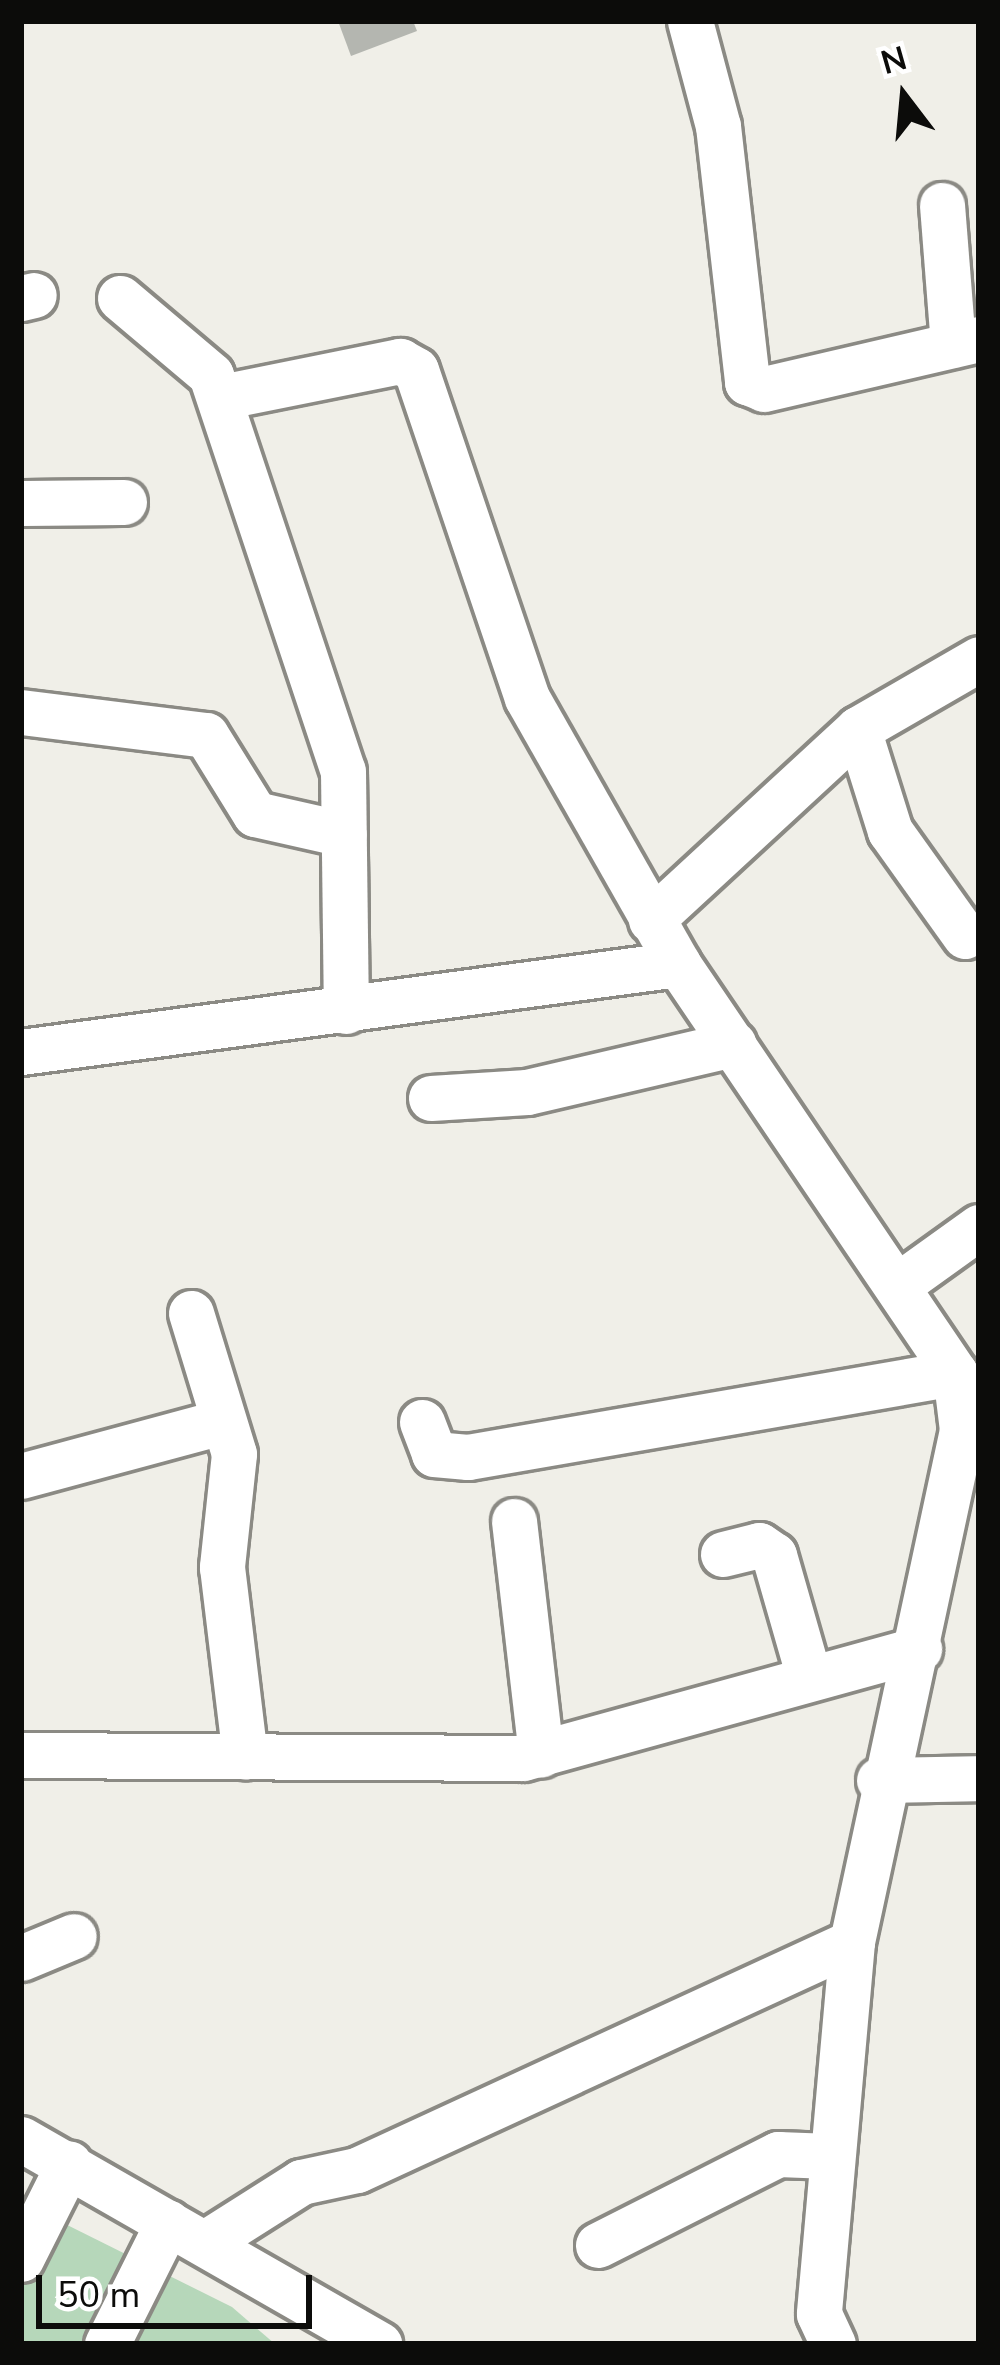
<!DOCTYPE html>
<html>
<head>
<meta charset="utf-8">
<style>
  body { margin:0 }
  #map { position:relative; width:1000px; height:2365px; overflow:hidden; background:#f0efe8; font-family:"Nunito Sans",sans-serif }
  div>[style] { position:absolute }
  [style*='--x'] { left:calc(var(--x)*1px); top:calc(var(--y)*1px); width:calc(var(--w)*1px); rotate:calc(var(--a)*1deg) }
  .water>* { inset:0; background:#b6d7ba }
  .building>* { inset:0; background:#b4b6b0 }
  .roads { filter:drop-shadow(3px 0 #8b8a84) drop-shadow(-3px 0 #8b8a84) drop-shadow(0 3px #8b8a84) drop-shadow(0 -3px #8b8a84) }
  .minor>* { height:45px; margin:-22.5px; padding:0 22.5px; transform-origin:22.5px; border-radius:22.5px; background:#fff }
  span { translate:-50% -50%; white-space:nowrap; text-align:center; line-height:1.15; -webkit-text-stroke:10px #fff; paint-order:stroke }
  .frame { position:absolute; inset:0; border:24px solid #0c0c0a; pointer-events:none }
  .north { position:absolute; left:844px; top:36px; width:120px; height:120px; -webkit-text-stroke:9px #fff; paint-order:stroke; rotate:344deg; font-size:33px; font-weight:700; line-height:48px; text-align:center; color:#0c0c0a }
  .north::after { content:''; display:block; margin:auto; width:42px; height:54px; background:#0c0c0a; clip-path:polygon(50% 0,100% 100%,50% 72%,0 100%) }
  .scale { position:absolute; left:36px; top:2275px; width:276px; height:54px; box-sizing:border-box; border:6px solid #0c0c0a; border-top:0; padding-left:15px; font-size:36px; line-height:42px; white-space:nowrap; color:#0c0c0a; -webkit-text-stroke:9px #fff; paint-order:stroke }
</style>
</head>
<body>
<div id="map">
  <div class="water">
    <i style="clip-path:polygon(21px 2202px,232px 2307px,275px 2344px,21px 2344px)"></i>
  </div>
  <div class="building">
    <i style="clip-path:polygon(338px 21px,413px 21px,417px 31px,351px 56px)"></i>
  </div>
  <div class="roads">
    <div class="minor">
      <i style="--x:690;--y:21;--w:109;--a:75.1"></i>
      <i style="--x:718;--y:126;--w:258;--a:83.5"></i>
      <i style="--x:747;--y:382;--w:18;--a:22"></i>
      <i style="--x:764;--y:389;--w:221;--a:-13.1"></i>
      <i style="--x:942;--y:205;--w:140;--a:85.5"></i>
      <i style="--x:21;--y:298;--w:13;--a:-13"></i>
      <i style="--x:120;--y:298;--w:119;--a:40.2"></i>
      <i style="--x:211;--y:375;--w:417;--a:71.6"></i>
      <i style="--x:343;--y:771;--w:240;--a:89.3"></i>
      <i style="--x:221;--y:397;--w:183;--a:-11.4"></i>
      <i style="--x:400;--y:361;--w:18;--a:29"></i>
      <i style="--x:416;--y:370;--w:346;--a:71.3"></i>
      <i style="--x:527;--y:698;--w:306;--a:60.4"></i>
      <i style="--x:678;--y:964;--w:494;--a:55.9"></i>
      <i style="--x:955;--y:1373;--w:57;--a:83"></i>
      <i style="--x:962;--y:1430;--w:524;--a:102.13"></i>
      <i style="--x:852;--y:1942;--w:373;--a:95.1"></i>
      <i style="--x:819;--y:2314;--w:33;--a:65"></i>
      <i style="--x:21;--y:503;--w:103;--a:-0.6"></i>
      <i style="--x:21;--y:712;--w:186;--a:7.1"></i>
      <i style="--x:206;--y:735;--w:93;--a:58.2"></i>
      <i style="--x:255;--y:814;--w:91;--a:12.7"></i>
      <i style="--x:858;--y:729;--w:107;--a:72.6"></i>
      <i style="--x:890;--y:831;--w:129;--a:54.5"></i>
      <i style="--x:651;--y:920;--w:282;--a:-42.7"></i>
      <i style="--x:858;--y:729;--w:140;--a:-30"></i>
      <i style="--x:21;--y:1052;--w:663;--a:-7.63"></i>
      <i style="--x:431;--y:1098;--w:96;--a:-3.6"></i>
      <i style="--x:527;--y:1092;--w:212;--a:-13.1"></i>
      <i style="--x:901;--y:1283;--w:96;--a:-35.7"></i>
      <i style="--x:191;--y:1313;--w:147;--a:73"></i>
      <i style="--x:234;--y:1454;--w:114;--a:96.1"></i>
      <i style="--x:222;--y:1567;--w:191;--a:83.1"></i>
      <i style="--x:422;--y:1422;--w:34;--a:69"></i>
      <i style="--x:434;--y:1454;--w:34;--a:5"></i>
      <i style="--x:468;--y:1457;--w:494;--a:-9.8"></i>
      <i style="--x:21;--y:1476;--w:203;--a:-15.1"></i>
      <i style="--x:514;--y:1521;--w:235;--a:83.4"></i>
      <i style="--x:723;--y:1554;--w:37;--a:-14"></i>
      <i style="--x:759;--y:1545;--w:18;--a:34"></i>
      <i style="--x:774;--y:1555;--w:127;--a:74"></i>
      <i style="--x:21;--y:1755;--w:502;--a:0.34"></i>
      <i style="--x:523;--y:1758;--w:411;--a:-15.4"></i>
      <i style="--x:879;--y:1780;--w:100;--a:-1.1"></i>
      <i style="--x:21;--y:1958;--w:57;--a:-22.5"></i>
      <i style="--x:21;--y:2139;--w:413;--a:29.8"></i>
      <i style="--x:205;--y:2243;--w:114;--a:-32.4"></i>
      <i style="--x:301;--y:2182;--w:57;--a:-12.1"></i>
      <i style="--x:357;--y:2170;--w:545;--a:-24.73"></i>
      <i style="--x:598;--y:2245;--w:202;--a:-26.8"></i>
      <i style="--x:778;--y:2154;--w:52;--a:2.2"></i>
      <i style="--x:21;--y:2259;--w:107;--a:-63.4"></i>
      <i style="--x:107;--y:2344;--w:136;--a:-63.4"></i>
    </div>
  </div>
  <div class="frame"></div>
  <div class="north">N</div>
  <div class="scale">50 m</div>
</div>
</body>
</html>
